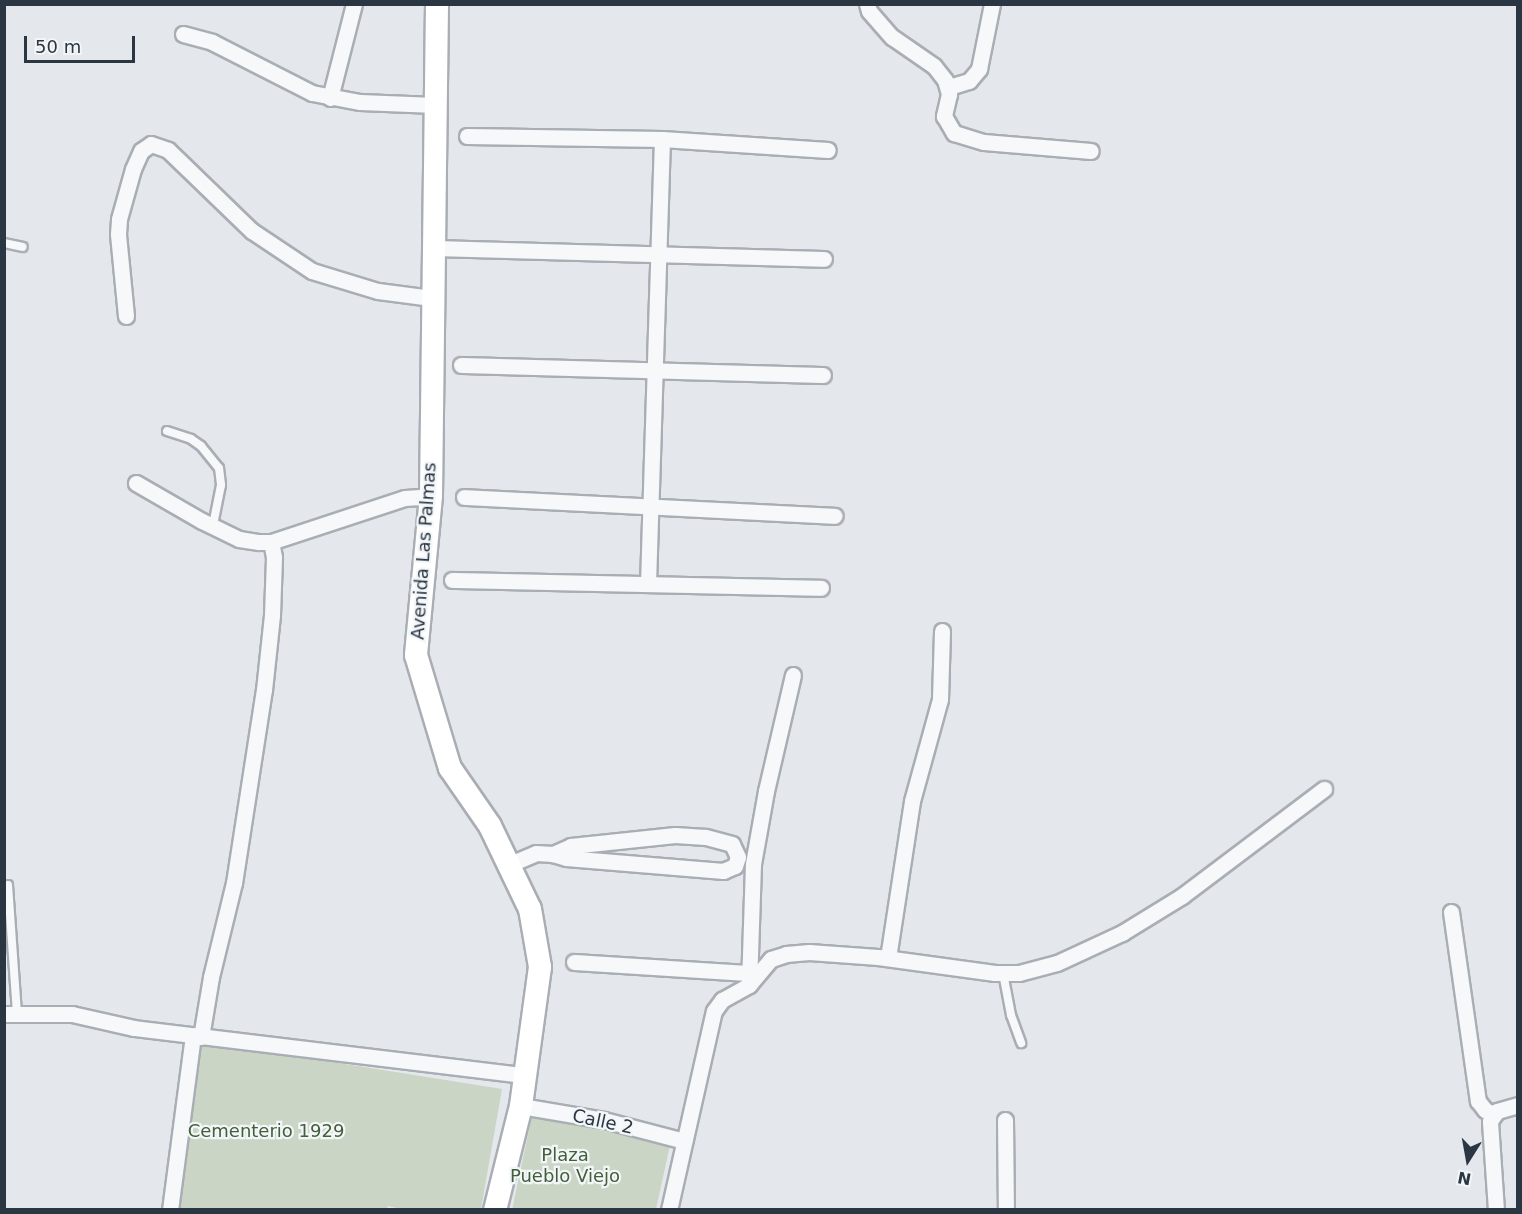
<!DOCTYPE html>
<html>
<head>
<meta charset="utf-8">
<style>
  body { margin:0 }
  #map { position:relative; width:1522px; height:1214px; overflow:hidden; background:#e4e7eb; font-family:"DejaVu Sans",sans-serif }
  div>[style] { position:absolute }
  [style*='--x'] { left:calc(var(--x)*1px); top:calc(var(--y)*1px); width:calc(var(--w)*1px); rotate:calc(var(--a)*1deg) }
  .green>* { inset:0; background:#cad5c5 }
  .roads { filter:drop-shadow(2px 0 #a9aeb5) drop-shadow(-2px 0 #a9aeb5) drop-shadow(0 2px #a9aeb5) drop-shadow(0 -2px #a9aeb5) }
  .lane>* { height:8px; margin:-4px; padding:0 4px; transform-origin:4px; border-radius:4px; background:#f6f8f9 }
  .street>* { height:15px; margin:-7.5px; padding:0 7.5px; transform-origin:7.5px; border-radius:7.5px; background:#f6f8f9 }
  .secondary>* { height:22px; margin:-11px; padding:0 11px; transform-origin:11px; border-radius:11px; background:#fff }
  span { translate:-50% -50%; white-space:nowrap; text-align:center; line-height:1.15; -webkit-text-stroke:4.5px #f3f6f8; paint-order:stroke }
  .street-label { font-size:18px; color:#2b3643 }
  .park-label { font-size:18px; color:#435f39 }
  .frame { position:absolute; inset:0; border:6px solid #2b3643; pointer-events:none }
  .north { position:absolute; left:1438px; top:1130px; width:60px; height:60px; -webkit-text-stroke:4px #f3f6f8; paint-order:stroke; rotate:191deg; font-size:16px; font-weight:700; line-height:24px; text-align:center; color:#2b3643 }
  .north::after { content:''; display:block; margin:auto; width:21px; height:27px; background:#2b3643; clip-path:polygon(50% 0,100% 100%,50% 72%,0 100%) }
  .scale { position:absolute; left:24px; top:36px; width:111px; height:27px; box-sizing:border-box; border:3px solid #2b3643; border-top:0; padding-left:8px; font-size:18px; line-height:21px; white-space:nowrap; color:#2b3643; -webkit-text-stroke:4px #f3f6f8; paint-order:stroke }
</style>
</head>
<body>
<div id="map">
  <div class="green">
    <i style="clip-path:polygon(200px 1041px,502px 1089px,481px 1209px,406px 1210px,388px 1206px,386px 1210px,175px 1210px)"></i>
    <i style="clip-path:polygon(532px 1116px,670px 1145px,656px 1209px,512px 1210px)"></i>
  </div>
  <div class="roads">
    <div class="lane">
      <i style="--x:4;--y:243;--w:19;--a:12"></i>
      <i style="--x:167;--y:431;--w:25;--a:18"></i>
      <i style="--x:191;--y:439;--w:12;--a:35"></i>
      <i style="--x:201;--y:446;--w:28;--a:51"></i>
      <i style="--x:219;--y:468;--w:17;--a:83"></i>
      <i style="--x:221;--y:485;--w:41;--a:101.3"></i>
      <i style="--x:8;--y:885;--w:129;--a:86"></i>
      <i style="--x:1003;--y:973;--w:43;--a:79.2"></i>
      <i style="--x:1011;--y:1015;--w:30;--a:70"></i>
    </div>
    <div class="street">
      <i style="--x:867;--y:4;--w:7;--a:74"></i>
      <i style="--x:869;--y:11;--w:35;--a:49"></i>
      <i style="--x:892;--y:37;--w:51;--a:34.6"></i>
      <i style="--x:934;--y:66;--w:18;--a:52"></i>
      <i style="--x:945;--y:80;--w:15;--a:74"></i>
      <i style="--x:949;--y:94;--w:23;--a:103"></i>
      <i style="--x:944;--y:116;--w:20;--a:60"></i>
      <i style="--x:954;--y:133;--w:31;--a:17"></i>
      <i style="--x:984;--y:142;--w:107;--a:4.8"></i>
      <i style="--x:183;--y:34;--w:30;--a:15"></i>
      <i style="--x:212;--y:42;--w:112;--a:27"></i>
      <i style="--x:312;--y:93;--w:49;--a:10.6"></i>
      <i style="--x:360;--y:102;--w:75;--a:2.3"></i>
      <i style="--x:949;--y:87;--w:21;--a:-17"></i>
      <i style="--x:969;--y:81;--w:16;--a:-50"></i>
      <i style="--x:979;--y:69;--w:66;--a:-78.7"></i>
      <i style="--x:330;--y:98;--w:97;--a:-75.7"></i>
      <i style="--x:467;--y:136;--w:195;--a:0.9"></i>
      <i style="--x:662;--y:139;--w:166;--a:3.8"></i>
      <i style="--x:433;--y:248;--w:391;--a:1.6"></i>
      <i style="--x:126;--y:316;--w:82;--a:-95.6"></i>
      <i style="--x:118;--y:234;--w:15;--a:-86"></i>
      <i style="--x:119;--y:219;--w:52;--a:-74.4"></i>
      <i style="--x:133;--y:169;--w:20;--a:-66"></i>
      <i style="--x:141;--y:151;--w:12;--a:-35"></i>
      <i style="--x:151;--y:144;--w:18;--a:19"></i>
      <i style="--x:168;--y:150;--w:117;--a:44"></i>
      <i style="--x:252;--y:231;--w:72;--a:33.7"></i>
      <i style="--x:312;--y:271;--w:69;--a:16.9"></i>
      <i style="--x:378;--y:291;--w:54;--a:7.4"></i>
      <i style="--x:461;--y:365;--w:362;--a:1.6"></i>
      <i style="--x:136;--y:483;--w:76;--a:29.9"></i>
      <i style="--x:202;--y:521;--w:41;--a:25.9"></i>
      <i style="--x:239;--y:539;--w:20;--a:9"></i>
      <i style="--x:259;--y:542;--w:12;--a:0"></i>
      <i style="--x:271;--y:542;--w:141;--a:-18.2"></i>
      <i style="--x:405;--y:498;--w:26;--a:-4"></i>
      <i style="--x:464;--y:497;--w:371;--a:2.9"></i>
      <i style="--x:452;--y:580;--w:369;--a:1.2"></i>
      <i style="--x:648;--y:584;--w:445;--a:-88.2"></i>
      <i style="--x:508;--y:865;--w:30;--a:-23"></i>
      <i style="--x:536;--y:853;--w:17;--a:3"></i>
      <i style="--x:553;--y:854;--w:14;--a:17"></i>
      <i style="--x:566;--y:858;--w:158;--a:4.7"></i>
      <i style="--x:723;--y:871;--w:13;--a:-23"></i>
      <i style="--x:735;--y:866;--w:9;--a:-72"></i>
      <i style="--x:738;--y:857;--w:14;--a:-115"></i>
      <i style="--x:732;--y:844;--w:28;--a:-165"></i>
      <i style="--x:705;--y:837;--w:30;--a:-176"></i>
      <i style="--x:675;--y:835;--w:105;--a:174"></i>
      <i style="--x:571;--y:846;--w:20;--a:156"></i>
      <i style="--x:1451;--y:912;--w:191;--a:81.9"></i>
      <i style="--x:1478;--y:1101;--w:11;--a:52"></i>
      <i style="--x:1485;--y:1110;--w:9;--a:27"></i>
      <i style="--x:888;--y:958;--w:159;--a:-81.3"></i>
      <i style="--x:912;--y:801;--w:106;--a:-74.6"></i>
      <i style="--x:940;--y:699;--w:68;--a:-88.3"></i>
      <i style="--x:574;--y:962;--w:174;--a:3.6"></i>
      <i style="--x:749;--y:985;--w:121;--a:-88.1"></i>
      <i style="--x:753;--y:864;--w:74;--a:-79.9"></i>
      <i style="--x:766;--y:791;--w:119;--a:-76.9"></i>
      <i style="--x:4;--y:1014;--w:68;--a:0"></i>
      <i style="--x:72;--y:1014;--w:64;--a:12.7"></i>
      <i style="--x:134;--y:1028;--w:393;--a:6.9"></i>
      <i style="--x:201;--y:1037;--w:61;--a:-80.5"></i>
      <i style="--x:211;--y:977;--w:97;--a:-76.3"></i>
      <i style="--x:234;--y:883;--w:195;--a:-81.2"></i>
      <i style="--x:264;--y:690;--w:75;--a:-83.9"></i>
      <i style="--x:272;--y:615;--w:58;--a:-88"></i>
      <i style="--x:274;--y:557;--w:15;--a:-101"></i>
      <i style="--x:521;--y:1106;--w:84;--a:9.6"></i>
      <i style="--x:604;--y:1120;--w:83;--a:14.7"></i>
      <i style="--x:1005;--y:1120;--w:90;--a:89.4"></i>
      <i style="--x:170;--y:1210;--w:176;--a:-82.5"></i>
      <i style="--x:669;--y:1210;--w:204;--a:-77.3"></i>
      <i style="--x:714;--y:1011;--w:14;--a:-54"></i>
      <i style="--x:722;--y:1000;--w:31;--a:-29"></i>
      <i style="--x:749;--y:985;--w:34;--a:-50"></i>
      <i style="--x:771;--y:959;--w:16;--a:-18"></i>
      <i style="--x:786;--y:954;--w:23;--a:-5"></i>
      <i style="--x:809;--y:952;--w:69;--a:4.1"></i>
      <i style="--x:878;--y:957;--w:118;--a:7.8"></i>
      <i style="--x:995;--y:973;--w:24;--a:0"></i>
      <i style="--x:1019;--y:973;--w:39;--a:-15"></i>
      <i style="--x:1057;--y:963;--w:72;--a:-24.8"></i>
      <i style="--x:1122;--y:933;--w:70;--a:-31.7"></i>
      <i style="--x:1182;--y:896;--w:178;--a:-37"></i>
      <i style="--x:1496;--y:1210;--w:89;--a:-93.9"></i>
      <i style="--x:1490;--y:1121;--w:12;--a:-55"></i>
      <i style="--x:1497;--y:1111;--w:22;--a:-16"></i>
    </div>
    <div class="secondary">
      <i style="--x:437;--y:4;--w:492;--a:90.7"></i>
      <i style="--x:431;--y:496;--w:160;--a:95.4"></i>
      <i style="--x:416;--y:655;--w:118;--a:73.3"></i>
      <i style="--x:450;--y:768;--w:70;--a:55.4"></i>
      <i style="--x:490;--y:826;--w:92;--a:64.3"></i>
      <i style="--x:530;--y:909;--w:59;--a:80.2"></i>
      <i style="--x:540;--y:967;--w:140;--a:97.8"></i>
      <i style="--x:521;--y:1106;--w:107;--a:104"></i>
    </div>
  </div>
  <div class="street-label">
    <span style="left:424px;top:551px;rotate:-86deg">Avenida Las Palmas</span>
    <span style="left:603px;top:1122px;rotate:12deg">Calle 2</span>
  </div>
  <div class="park-label">
    <span style="left:266px;top:1131px">Cementerio 1929</span>
    <span style="left:565px;top:1166px">Plaza<br>Pueblo Viejo</span>
  </div>
  <div class="frame"></div>
  <div class="north">N</div>
  <div class="scale">50 m</div>
</div>
</body>
</html>
